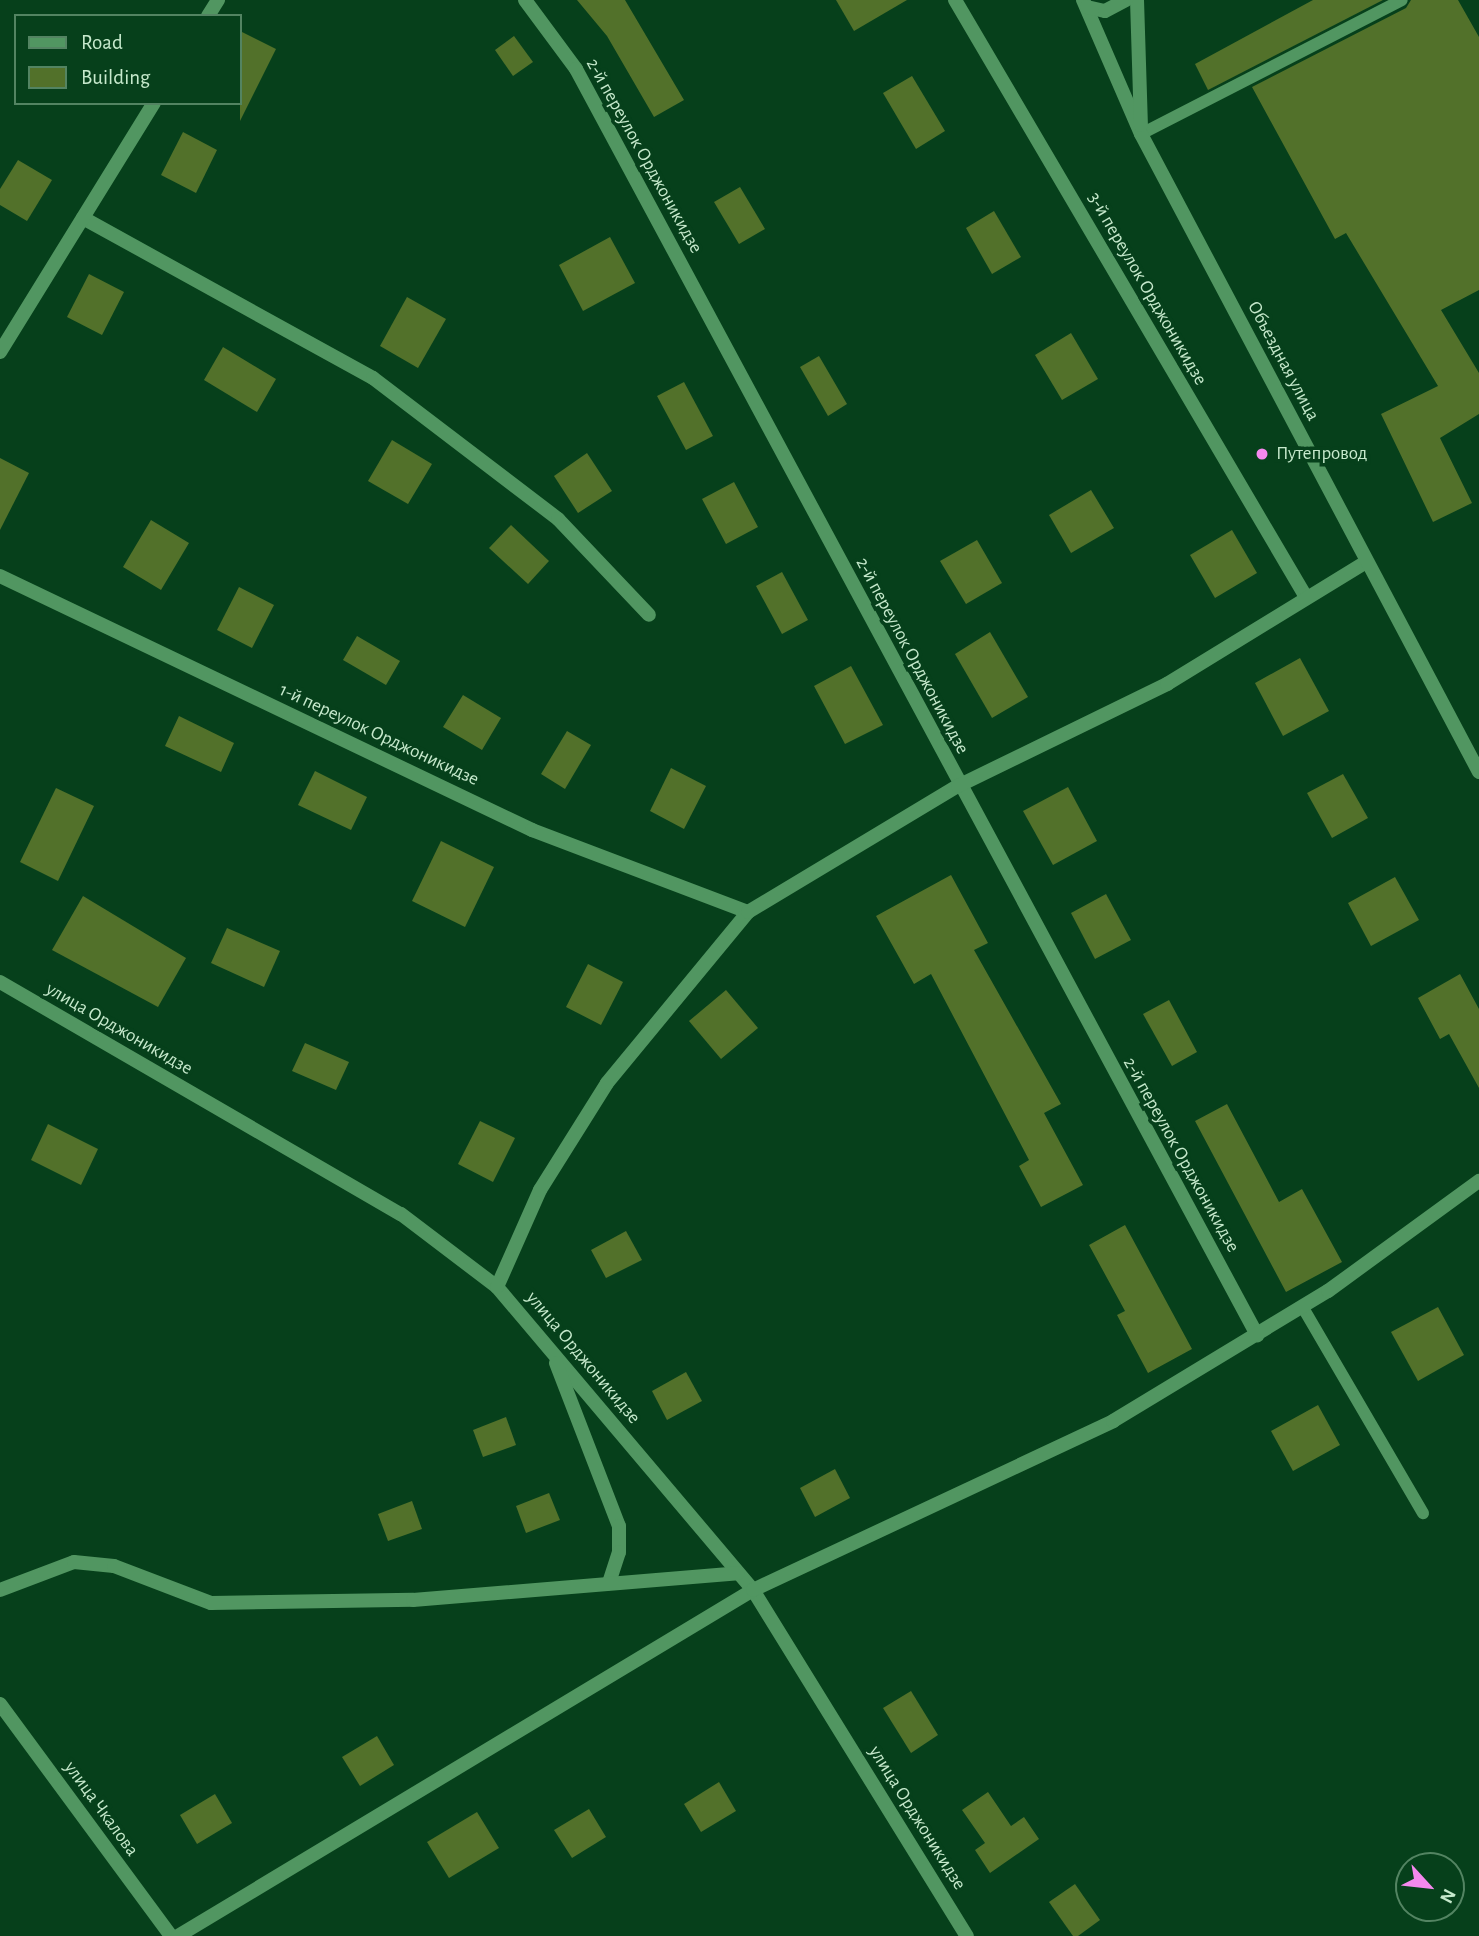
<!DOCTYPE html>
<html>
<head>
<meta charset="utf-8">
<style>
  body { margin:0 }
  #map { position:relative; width:1479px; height:1936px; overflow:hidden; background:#06401b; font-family:"Alegreya Sans",sans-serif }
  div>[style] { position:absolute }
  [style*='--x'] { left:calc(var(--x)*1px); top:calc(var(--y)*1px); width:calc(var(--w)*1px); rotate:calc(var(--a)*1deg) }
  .building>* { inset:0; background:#52712a }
  .service>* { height:12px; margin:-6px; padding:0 6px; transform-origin:6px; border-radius:6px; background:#519661 }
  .minor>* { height:14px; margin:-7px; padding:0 7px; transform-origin:7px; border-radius:7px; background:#519661 }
  .tertiary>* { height:14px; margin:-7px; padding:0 7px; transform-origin:7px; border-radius:7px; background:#519661 }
  .dots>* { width:19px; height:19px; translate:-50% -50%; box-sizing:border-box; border:4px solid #06401b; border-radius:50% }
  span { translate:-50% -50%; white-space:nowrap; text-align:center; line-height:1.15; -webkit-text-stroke:7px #06401b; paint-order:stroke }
  .street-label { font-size:19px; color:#c6e9cc }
  .poi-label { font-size:19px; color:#c6e9cc }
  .left { translate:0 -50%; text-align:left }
  .legend { position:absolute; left:14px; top:14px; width:228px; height:91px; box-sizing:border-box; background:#06401b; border:2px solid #538462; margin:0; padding:9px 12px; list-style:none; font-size:21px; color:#c6e9cc }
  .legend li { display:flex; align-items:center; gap:14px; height:35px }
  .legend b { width:35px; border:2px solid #538462 }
  .north { position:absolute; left:1395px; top:1852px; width:70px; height:70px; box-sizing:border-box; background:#06401b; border:2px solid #538462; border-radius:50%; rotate:117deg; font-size:19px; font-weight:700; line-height:28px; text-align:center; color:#c6e9cc }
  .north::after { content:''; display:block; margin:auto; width:24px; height:32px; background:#f589ee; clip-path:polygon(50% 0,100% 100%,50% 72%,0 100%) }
</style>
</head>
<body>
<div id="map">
  <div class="building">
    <i style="clip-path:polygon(577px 0,625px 0,684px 100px,654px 117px,607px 36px)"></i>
    <i style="clip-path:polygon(836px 0,907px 0,854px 31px)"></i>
    <i style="clip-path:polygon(1313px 0,1383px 0,1208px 90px,1195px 64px)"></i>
    <i style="clip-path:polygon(1411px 0,1458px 0,1479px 37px,1479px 290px,1441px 310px,1479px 373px,1479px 414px,1440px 438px,1472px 503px,1433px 522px,1381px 414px,1438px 386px,1346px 233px,1335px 239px,1252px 87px,1406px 8px)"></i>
    <i style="clip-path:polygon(240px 31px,276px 49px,240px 121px)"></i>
    <i style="clip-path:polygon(514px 36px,533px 62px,513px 76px,495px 50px)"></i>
    <i style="clip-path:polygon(912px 76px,945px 131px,916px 149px,883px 93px)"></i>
    <i style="clip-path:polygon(183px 132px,217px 150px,196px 193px,161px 175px)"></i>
    <i style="clip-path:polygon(18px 160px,52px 180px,27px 221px,0 205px,0 189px)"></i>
    <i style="clip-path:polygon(740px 187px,765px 229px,739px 244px,714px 202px)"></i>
    <i style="clip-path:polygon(994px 211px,1021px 257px,992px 274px,966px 228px)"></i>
    <i style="clip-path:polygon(610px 237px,635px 283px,583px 311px,559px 265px)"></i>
    <i style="clip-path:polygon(89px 274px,124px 292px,102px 335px,67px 317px)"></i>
    <i style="clip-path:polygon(407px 297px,446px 319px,418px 368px,380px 346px)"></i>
    <i style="clip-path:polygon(1071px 333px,1098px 379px,1062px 400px,1035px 355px)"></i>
    <i style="clip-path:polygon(223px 347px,276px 379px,257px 412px,204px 380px)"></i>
    <i style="clip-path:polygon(819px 356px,847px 404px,828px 416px,800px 367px)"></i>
    <i style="clip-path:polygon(684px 382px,713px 436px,686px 450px,657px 396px)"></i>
    <i style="clip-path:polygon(392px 440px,432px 464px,408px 504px,368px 481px)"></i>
    <i style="clip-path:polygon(587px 453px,612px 491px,578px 513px,554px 476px)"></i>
    <i style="clip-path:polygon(0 458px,29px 473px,0 530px)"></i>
    <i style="clip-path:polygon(734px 482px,758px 527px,726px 544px,702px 499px)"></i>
    <i style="clip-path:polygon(1091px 490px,1114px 528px,1071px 553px,1049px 515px)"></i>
    <i style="clip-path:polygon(151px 520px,189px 543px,161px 590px,123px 567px)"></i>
    <i style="clip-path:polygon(511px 525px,549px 561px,528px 584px,489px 548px)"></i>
    <i style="clip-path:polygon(1232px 530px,1257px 573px,1215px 598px,1190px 555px)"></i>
    <i style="clip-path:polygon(977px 540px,1002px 583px,966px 604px,940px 561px)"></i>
    <i style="clip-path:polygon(782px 572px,808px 620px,782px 634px,756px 586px)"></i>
    <i style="clip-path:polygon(239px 587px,274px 605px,252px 648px,217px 630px)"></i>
    <i style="clip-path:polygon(990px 632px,1028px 697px,992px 718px,955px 654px)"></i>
    <i style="clip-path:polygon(357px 636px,400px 661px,386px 685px,343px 660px)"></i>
    <i style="clip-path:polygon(1300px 658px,1329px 711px,1283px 736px,1255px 683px)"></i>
    <i style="clip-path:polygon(851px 666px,883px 725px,845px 744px,814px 686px)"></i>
    <i style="clip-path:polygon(463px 695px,501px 718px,482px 750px,443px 727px)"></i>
    <i style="clip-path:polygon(179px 716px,234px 743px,221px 772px,165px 746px)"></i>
    <i style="clip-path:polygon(567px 731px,591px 745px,565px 789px,541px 774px)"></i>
    <i style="clip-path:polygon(671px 768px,706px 786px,684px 829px,650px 811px)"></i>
    <i style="clip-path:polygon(315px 771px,367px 797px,351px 830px,298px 805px)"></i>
    <i style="clip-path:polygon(1343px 774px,1368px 818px,1332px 838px,1307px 793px)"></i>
    <i style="clip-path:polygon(1068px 787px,1097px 841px,1053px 865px,1023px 811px)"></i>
    <i style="clip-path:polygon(56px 788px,94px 806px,58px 881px,20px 862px)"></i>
    <i style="clip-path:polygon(441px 841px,494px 867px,465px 927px,412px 901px)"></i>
    <i style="clip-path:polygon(951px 875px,988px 943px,974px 950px,1061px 1104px,1044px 1113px,1083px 1185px,1041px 1207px,1019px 1166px,1029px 1160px,931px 974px,914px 984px,876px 916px)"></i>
    <i style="clip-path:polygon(1395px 877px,1419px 920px,1371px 946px,1348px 903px)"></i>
    <i style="clip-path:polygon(1106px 894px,1131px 940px,1095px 959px,1071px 913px)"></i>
    <i style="clip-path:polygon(83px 896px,186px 958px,158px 1007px,52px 950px)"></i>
    <i style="clip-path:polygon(227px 928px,280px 951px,264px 987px,211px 963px)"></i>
    <i style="clip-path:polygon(588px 964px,623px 982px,601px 1025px,566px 1007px)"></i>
    <i style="clip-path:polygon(1460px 974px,1479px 1009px,1479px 1088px,1449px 1034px,1440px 1039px,1418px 998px)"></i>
    <i style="clip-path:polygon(726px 990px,758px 1028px,721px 1059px,689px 1021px)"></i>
    <i style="clip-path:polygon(1169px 1000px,1197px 1052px,1172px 1066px,1143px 1014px)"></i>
    <i style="clip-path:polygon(305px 1043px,349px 1062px,336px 1090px,292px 1071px)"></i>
    <i style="clip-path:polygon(1227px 1104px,1279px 1202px,1302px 1189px,1342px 1262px,1286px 1292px,1195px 1121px)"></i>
    <i style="clip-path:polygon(480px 1121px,515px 1138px,493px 1182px,458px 1164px)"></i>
    <i style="clip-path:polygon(48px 1124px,98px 1149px,81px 1185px,31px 1160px)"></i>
    <i style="clip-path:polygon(1125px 1225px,1192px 1349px,1148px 1373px,1117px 1315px,1125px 1311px,1089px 1245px)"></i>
    <i style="clip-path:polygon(626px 1231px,642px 1260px,606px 1278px,591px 1250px)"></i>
    <i style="clip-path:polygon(1438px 1307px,1464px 1355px,1418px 1381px,1391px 1332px)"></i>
    <i style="clip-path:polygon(686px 1372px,702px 1401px,667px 1420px,652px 1391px)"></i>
    <i style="clip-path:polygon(1318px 1405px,1340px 1445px,1293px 1471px,1271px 1431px)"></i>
    <i style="clip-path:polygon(506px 1417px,516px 1445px,483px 1457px,473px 1430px)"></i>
    <i style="clip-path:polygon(835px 1469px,850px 1498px,815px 1517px,800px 1488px)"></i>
    <i style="clip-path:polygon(549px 1493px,560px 1520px,526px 1533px,516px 1506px)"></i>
    <i style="clip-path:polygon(412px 1501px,422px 1529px,388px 1541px,378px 1514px)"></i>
    <i style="clip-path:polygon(911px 1691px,938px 1735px,911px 1753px,883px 1708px)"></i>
    <i style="clip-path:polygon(377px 1736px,394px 1765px,360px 1786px,342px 1757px)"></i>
    <i style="clip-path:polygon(719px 1782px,736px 1811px,701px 1832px,684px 1804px)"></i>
    <i style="clip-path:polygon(988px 1792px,1011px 1826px,1024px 1817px,1039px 1839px,990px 1873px,975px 1850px,985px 1843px,962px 1810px)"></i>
    <i style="clip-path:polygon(215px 1794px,232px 1823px,197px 1844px,180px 1815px)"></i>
    <i style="clip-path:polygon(589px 1809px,606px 1837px,572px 1858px,554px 1830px)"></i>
    <i style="clip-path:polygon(477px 1812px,499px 1848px,449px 1878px,427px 1842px)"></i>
    <i style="clip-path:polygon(1075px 1884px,1100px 1920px,1078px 1936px,1073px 1936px,1049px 1902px)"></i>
  </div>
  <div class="service">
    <i style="--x:1141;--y:134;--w:293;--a:-27.2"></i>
    <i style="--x:1302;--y:1306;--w:240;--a:59.7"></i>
  </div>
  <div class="minor">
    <i style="--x:525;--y:0;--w:86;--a:53.5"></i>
    <i style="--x:576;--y:69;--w:1438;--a:61.72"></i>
    <i style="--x:955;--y:0;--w:693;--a:59.55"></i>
    <i style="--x:208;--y:16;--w:19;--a:-58"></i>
    <i style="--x:83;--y:218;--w:331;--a:28.9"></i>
    <i style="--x:373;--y:378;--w:233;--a:37.3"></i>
    <i style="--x:558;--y:519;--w:132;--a:46.5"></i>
    <i style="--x:0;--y:352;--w:293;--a:-58.3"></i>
    <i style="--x:0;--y:576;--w:590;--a:25.52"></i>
    <i style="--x:532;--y:830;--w:231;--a:20.8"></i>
    <i style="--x:0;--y:982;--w:463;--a:30.1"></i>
    <i style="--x:401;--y:1214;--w:121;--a:37.2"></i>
    <i style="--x:497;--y:1287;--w:397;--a:49.8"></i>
    <i style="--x:753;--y:1590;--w:407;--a:58.3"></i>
    <i style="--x:497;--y:1287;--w:106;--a:-66.1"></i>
    <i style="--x:540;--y:1190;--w:126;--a:-57.9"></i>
    <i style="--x:607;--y:1083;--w:222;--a:-50.5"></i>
    <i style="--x:748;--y:912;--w:245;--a:-31"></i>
    <i style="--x:958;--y:786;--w:233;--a:-26"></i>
    <i style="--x:1167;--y:684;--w:233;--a:-31.5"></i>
    <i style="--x:556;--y:1363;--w:175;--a:68.9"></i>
    <i style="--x:619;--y:1526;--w:26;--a:90"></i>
    <i style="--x:619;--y:1552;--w:33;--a:108"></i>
    <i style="--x:0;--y:1590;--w:79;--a:-20.7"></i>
    <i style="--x:74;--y:1562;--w:40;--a:5.7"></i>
    <i style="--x:114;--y:1566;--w:104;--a:20.9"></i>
    <i style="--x:211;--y:1603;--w:202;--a:-0.9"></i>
    <i style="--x:413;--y:1600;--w:326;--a:-4.7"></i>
    <i style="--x:0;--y:1704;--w:288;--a:53.6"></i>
    <i style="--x:178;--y:1936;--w:671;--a:-31.04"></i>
    <i style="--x:753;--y:1590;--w:398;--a:-25.1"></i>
    <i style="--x:1113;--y:1421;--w:251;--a:-31.2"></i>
    <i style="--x:1328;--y:1291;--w:187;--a:-36.1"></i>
  </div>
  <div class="tertiary">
    <i style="--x:1083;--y:0;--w:146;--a:66.6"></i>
    <i style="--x:1141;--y:134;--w:722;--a:62.09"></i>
    <i style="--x:1137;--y:0;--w:125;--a:88.2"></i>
    <i style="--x:1087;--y:7;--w:18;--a:13"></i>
    <i style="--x:1105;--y:11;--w:24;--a:-28"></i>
  </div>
  <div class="dots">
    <i style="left:1262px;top:454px;background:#f589ee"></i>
  </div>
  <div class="street-label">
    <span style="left:644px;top:156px;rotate:61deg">2-й переулок Орджоникидзе</span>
    <span style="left:1147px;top:289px;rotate:60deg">3-й переулок Орджоникидзе</span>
    <span style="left:1283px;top:361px;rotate:62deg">Объездная улица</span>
    <span style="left:912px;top:656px;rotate:62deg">2-й переулок Орджоникидзе</span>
    <span style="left:379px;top:735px;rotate:25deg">1-й переулок Орджоникидзе</span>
    <span style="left:119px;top:1029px;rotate:30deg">улица Орджоникидзе</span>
    <span style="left:1181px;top:1155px;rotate:61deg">2-й переулок Орджоникидзе</span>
    <span style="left:583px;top:1358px;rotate:50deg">улица Орджоникидзе</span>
    <span style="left:101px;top:1809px;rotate:54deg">улица Чкалова</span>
    <span style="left:917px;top:1818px;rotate:58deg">улица Орджоникидзе</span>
  </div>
  <div class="poi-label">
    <span class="left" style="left:1276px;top:454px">Путепровод</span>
  </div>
  <ul class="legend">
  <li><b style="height:9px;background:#519661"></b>Road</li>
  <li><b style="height:19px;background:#52712a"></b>Building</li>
  </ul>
  <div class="north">N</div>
</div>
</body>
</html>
